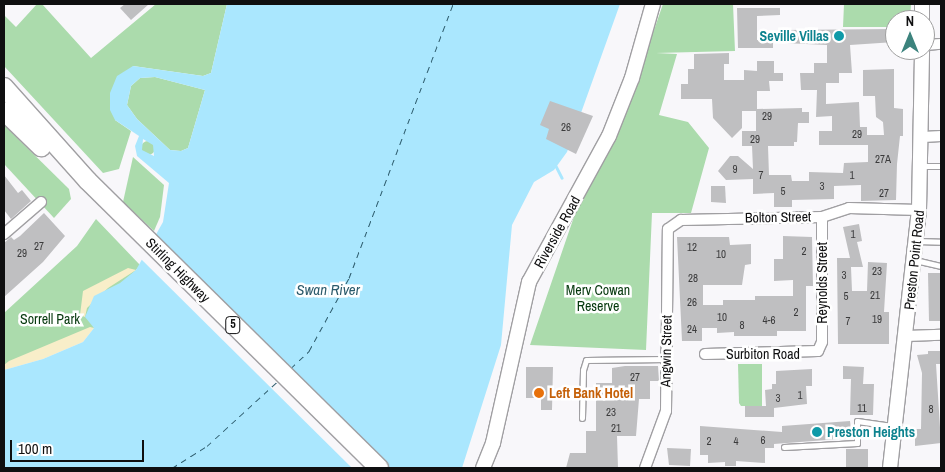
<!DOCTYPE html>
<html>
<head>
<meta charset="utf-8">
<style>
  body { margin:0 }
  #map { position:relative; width:945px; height:472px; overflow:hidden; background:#f8f7fa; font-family:"Archivo Narrow",sans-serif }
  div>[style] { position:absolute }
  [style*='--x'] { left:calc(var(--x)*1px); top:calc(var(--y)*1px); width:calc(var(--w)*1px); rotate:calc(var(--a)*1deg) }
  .green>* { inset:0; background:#abdbac }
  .round { border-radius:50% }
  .sand>* { inset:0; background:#f8eec9 }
  .water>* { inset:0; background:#aae7fe }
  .pier>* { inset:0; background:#f8f7fa }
  .stream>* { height:2.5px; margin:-1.25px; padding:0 1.25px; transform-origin:1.25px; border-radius:1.25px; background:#aae7fe }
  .ferry>* { height:1px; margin-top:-0.5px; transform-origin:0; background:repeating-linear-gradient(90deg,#2c5b6c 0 6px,transparent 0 11px) }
  .building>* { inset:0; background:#bfbfc1 }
  .roads { filter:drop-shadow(1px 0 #a09fa2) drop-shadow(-1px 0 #a09fa2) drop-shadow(0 1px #a09fa2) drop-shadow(0 -1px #a09fa2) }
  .lane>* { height:5px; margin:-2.5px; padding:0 2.5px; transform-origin:2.5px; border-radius:2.5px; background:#fff }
  .street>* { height:10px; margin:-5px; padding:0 5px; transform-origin:5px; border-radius:5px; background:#fff }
  .secondary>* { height:14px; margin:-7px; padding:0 7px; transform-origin:7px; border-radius:7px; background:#fff }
  .highway>* { height:18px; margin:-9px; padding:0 9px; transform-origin:9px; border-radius:9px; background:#fff }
  .dots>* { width:14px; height:14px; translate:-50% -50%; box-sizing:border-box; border:2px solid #fff; border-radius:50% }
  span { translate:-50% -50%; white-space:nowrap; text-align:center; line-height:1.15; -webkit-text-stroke:5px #fff; paint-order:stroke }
  .number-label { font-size:11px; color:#3b3b3c }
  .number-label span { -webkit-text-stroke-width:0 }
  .shield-label span { padding:1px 4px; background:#fff; border:1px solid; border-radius:4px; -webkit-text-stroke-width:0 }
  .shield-label { font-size:12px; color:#0f0f10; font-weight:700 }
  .culture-label { font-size:14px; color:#0d838f; font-weight:700 }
  .right { translate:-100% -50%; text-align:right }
  .left { translate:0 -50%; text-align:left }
  .street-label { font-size:14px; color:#0f0f10 }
  .park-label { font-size:14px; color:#05380d }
  .food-label { font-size:14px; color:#c56008; font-weight:700 }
  .water-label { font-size:15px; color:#2c5b6c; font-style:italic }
  .frame { position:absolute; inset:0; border:5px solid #0f0f10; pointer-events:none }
  .north { position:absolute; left:885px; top:10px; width:50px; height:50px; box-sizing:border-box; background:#fff; border:1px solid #9f9f9f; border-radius:50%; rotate:0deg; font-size:14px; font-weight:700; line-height:20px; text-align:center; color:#0f0f10 }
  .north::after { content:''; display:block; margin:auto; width:18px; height:22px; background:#3c837d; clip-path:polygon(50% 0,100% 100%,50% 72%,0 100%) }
  .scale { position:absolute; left:10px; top:440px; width:134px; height:22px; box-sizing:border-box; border:2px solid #0f0f10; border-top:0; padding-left:6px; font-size:15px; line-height:18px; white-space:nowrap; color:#0f0f10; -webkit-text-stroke:4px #fff; paint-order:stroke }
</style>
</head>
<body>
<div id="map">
  <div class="green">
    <i style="clip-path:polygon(37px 4px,42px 4px,91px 58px,156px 4px,227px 4px,211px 73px,203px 76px,133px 66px,115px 120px,131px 131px,119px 169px,103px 173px,4px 66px,4px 15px,16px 27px)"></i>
    <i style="clip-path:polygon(663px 4px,733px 4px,735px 51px,656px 53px,677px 54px,659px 115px,688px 122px,709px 148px,691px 213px,652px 213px,646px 350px,530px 345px,577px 208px,646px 53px)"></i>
    <i style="clip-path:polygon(844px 4px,911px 4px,910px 20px,895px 20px,895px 27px,843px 27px)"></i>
    <i style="clip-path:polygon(155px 77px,205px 90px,188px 148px,181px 151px,170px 150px,137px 119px,127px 105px,131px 86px,140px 78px)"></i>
    <i style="clip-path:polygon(4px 125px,69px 189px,71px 199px,54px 218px,4px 164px)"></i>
    <i class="round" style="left:141px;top:141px;width:14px;height:14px"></i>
    <i style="clip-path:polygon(133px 157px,164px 185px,160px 217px,154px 231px,123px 202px)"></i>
    <i style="clip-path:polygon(96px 219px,140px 265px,93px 323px,94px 328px,4px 370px,4px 313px,77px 246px)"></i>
    <i style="clip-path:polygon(738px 364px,762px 364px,762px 406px,741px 406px,739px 403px)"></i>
  </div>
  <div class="sand">
    <i style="clip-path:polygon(128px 268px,136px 270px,108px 288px,87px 308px,85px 317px,80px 315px,83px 291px)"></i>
    <i style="clip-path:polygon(90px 327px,94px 328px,83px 342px,43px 359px,4px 370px,4px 365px,9px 361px)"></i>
  </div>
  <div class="water">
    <i style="clip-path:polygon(evenodd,227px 4px,620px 4px,567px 152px,554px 170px,534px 182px,512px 225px,501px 345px,462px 468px,4px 468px,4px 370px,43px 359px,83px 342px,94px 328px,85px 317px,94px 296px,120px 283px,136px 270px,163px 222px,169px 183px,137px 156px,135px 146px,139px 136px,115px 120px,110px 110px,110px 93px,117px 76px,133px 66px,203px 76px,211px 73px,227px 4px,155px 77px,205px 90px,188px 148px,181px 151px,170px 150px,137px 119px,127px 105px,131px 86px,140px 78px,155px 77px,227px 4px,143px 139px,153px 145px,154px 156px,142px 150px,143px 139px)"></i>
  </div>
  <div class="pier">
    <i style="clip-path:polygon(154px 238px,386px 468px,352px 468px,140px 258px)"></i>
  </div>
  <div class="stream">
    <i style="--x:556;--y:166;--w:13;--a:63"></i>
  </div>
  <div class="ferry">
    <i style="--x:291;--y:368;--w:25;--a:-43"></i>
    <i style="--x:309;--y:351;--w:83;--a:-61.3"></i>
    <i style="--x:349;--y:278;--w:293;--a:-69.2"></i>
    <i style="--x:172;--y:468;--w:41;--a:-32.2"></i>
    <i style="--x:207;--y:446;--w:98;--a:-42.5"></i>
  </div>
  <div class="building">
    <i style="clip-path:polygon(125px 4px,149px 4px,131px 20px,120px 8px)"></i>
    <i style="clip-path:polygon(737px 8px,780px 8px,780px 15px,757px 16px,757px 40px,773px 40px,773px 48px,738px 48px)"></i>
    <i style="clip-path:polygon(895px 29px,895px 42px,850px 45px,852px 73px,839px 73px,839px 83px,826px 83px,826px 104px,859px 102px,860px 127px,867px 127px,867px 135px,884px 135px,883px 122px,876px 117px,875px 96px,863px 96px,863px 70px,894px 69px,894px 108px,903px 109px,903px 136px,900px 136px,897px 164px,896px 200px,861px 201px,861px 185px,834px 186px,834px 199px,792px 200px,792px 207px,774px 207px,774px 193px,753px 194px,753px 179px,726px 180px,718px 171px,730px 156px,738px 156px,753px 169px,752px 146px,742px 146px,742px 131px,756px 131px,756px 111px,742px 111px,742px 128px,732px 138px,713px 118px,712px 99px,681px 99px,681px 84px,688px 84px,688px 69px,694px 69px,694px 54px,729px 53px,729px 64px,724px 64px,724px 80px,744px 80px,744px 70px,757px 71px,757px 61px,774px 61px,774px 73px,783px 73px,783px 81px,769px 81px,770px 91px,757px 91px,757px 109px,802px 108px,802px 112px,809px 112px,809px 123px,798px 123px,797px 142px,794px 142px,794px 146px,768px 146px,769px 175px,791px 175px,792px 181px,809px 181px,809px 172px,843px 173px,844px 163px,868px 162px,868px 145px,819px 145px,819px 131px,832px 131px,832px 116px,816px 117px,817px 90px,801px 90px,800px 73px,814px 73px,814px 63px,827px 63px,827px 45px,784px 43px,784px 30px)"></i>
    <i style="clip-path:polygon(550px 101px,593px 116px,576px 154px,546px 139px,549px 129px,540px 125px)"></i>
    <i style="clip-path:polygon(4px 175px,18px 193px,22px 190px,31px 201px,11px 219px,4px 210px)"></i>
    <i style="clip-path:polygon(711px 186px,725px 186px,726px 203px,711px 202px)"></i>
    <i style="clip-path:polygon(44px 213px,65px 236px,43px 262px,4px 297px,4px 243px,11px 237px,14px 240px,20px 236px)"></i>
    <i style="clip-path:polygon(859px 224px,862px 241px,857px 242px,863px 267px,851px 267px,852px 291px,867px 291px,868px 262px,887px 263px,884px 312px,889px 312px,889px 344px,838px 344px,837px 258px,850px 258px,843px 227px)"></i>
    <i style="clip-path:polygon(783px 236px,812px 237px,813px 286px,806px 286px,806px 331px,777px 331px,777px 336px,734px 336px,734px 332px,717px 333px,717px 328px,702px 328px,702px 341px,682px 341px,677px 237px,729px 237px,730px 245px,751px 244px,751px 264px,745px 265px,742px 285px,703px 285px,703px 305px,723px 305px,723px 300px,755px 300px,755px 296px,793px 296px,793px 280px,774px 281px,774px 259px,783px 259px)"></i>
    <i style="clip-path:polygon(928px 273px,941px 273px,941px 321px,929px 321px)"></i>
    <i style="clip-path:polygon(928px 351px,941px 351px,941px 364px,936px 364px,941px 443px,915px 446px,915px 429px,921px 429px,922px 373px,917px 355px,928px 354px)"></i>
    <i style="clip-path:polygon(625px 366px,658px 366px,659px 381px,650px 381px,650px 399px,639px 399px,636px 436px,617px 436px,618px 468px,566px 468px,570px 453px,586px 453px,586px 431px,596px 431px,596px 383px,612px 383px,612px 368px)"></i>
    <i style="clip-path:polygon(843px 366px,864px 367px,863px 384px,874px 384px,873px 415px,850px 415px,851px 379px,843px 379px)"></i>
    <i style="clip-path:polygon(526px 367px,553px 367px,552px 410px,541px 410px,541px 398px,526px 398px)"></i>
    <i style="clip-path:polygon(812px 369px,812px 386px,806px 386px,807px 404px,774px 408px,774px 417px,745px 417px,745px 406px,766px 406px,765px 390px,772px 389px,772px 384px,776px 384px,776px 371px)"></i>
    <i style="clip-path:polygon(850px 421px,852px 438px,774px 444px,774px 448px,765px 448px,765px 463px,736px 461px,736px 466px,725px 466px,725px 462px,708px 463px,708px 455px,700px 455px,700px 426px,782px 432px,782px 426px)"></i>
    <i style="clip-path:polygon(667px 448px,691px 449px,690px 466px,669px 465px)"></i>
    <i style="clip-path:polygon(846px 449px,868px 449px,868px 468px,846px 468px)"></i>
  </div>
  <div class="roads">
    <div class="lane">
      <i style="--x:922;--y:166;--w:19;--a:0"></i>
      <i style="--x:917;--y:241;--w:24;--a:2"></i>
      <i style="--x:915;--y:260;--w:27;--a:13"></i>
      <i style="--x:582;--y:418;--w:48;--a:-88.8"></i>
      <i style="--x:583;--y:370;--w:10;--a:-73"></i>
      <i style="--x:586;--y:360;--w:80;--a:-0.7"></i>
      <i style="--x:784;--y:447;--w:73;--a:-3.1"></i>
      <i style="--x:857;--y:443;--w:22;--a:-90"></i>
      <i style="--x:857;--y:421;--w:37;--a:8"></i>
    </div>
    <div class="street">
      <i style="--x:925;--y:45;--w:16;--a:-4"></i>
      <i style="--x:923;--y:137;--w:18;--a:-3"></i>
      <i style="--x:4;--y:234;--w:49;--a:-40.9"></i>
      <i style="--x:906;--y:336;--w:35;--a:-2"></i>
      <i style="--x:705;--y:354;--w:113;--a:-1.5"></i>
      <i style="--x:818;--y:351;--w:10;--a:-66"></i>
      <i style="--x:822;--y:342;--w:125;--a:-90"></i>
      <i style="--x:645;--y:468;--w:61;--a:-69.8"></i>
      <i style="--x:666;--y:411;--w:182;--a:-89.4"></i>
      <i style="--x:668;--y:229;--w:16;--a:-35"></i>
      <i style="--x:681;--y:220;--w:141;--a:-1.2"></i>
      <i style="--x:822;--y:217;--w:28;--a:-18"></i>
      <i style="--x:849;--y:208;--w:70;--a:1.6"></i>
    </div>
    <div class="secondary">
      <i style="--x:922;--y:20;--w:16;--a:-90"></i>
      <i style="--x:483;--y:468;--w:27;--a:-68"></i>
      <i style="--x:493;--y:443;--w:165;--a:-77.4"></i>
      <i style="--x:529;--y:282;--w:166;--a:-61.3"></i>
      <i style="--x:609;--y:136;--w:62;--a:-68.4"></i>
      <i style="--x:632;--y:78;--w:77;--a:-74.2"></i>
      <i style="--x:890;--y:468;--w:260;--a:-83.6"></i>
      <i style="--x:919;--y:210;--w:160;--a:-88.9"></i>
    </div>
    <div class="highway">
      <i style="--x:4;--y:87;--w:126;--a:48.2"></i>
      <i style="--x:88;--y:181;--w:409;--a:44.6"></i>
      <i style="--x:4;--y:111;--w:52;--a:44.2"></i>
    </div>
  </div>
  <div class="dots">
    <i style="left:839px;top:36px;background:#0f9aa8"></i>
    <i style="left:539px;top:393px;background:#e8710a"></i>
    <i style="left:817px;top:432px;background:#0f9aa8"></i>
  </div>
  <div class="number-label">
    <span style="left:767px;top:116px">29</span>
    <span style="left:566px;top:127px">26</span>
    <span style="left:857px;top:134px">29</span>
    <span style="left:755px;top:139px">29</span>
    <span style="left:883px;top:159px">27A</span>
    <span style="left:735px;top:169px">9</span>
    <span style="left:761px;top:175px">7</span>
    <span style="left:852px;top:175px">1</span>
    <span style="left:822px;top:186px">3</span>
    <span style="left:783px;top:191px">5</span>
    <span style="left:884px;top:193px">27</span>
    <span style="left:853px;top:234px">1</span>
    <span style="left:39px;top:246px">27</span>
    <span style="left:692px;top:247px">12</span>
    <span style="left:804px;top:251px">2</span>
    <span style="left:22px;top:253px">29</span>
    <span style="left:721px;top:254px">10</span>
    <span style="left:877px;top:271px">23</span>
    <span style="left:844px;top:275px">3</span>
    <span style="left:693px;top:278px">28</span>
    <span style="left:875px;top:295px">21</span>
    <span style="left:846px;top:296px">5</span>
    <span style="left:692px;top:302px">26</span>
    <span style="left:796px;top:312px">2</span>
    <span style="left:722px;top:317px">10</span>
    <span style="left:877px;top:319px">19</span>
    <span style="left:769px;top:320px">4-6</span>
    <span style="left:848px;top:321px">7</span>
    <span style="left:742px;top:325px">8</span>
    <span style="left:692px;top:329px">24</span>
    <span style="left:635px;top:377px">27</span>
    <span style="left:800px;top:395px">1</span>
    <span style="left:778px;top:398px">3</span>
    <span style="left:862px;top:408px">11</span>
    <span style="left:931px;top:409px">8</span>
    <span style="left:611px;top:412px">23</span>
    <span style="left:616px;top:428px">21</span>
    <span style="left:763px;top:440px">6</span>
    <span style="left:709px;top:441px">2</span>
    <span style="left:736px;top:441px">4</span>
  </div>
  <div class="shield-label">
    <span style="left:233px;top:325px">5</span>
  </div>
  <div class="culture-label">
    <span class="right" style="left:829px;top:36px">Seville Villas</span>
    <span class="left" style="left:827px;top:432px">Preston Heights</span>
  </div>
  <div class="street-label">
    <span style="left:778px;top:217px;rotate:-1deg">Bolton Street</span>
    <span style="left:557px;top:232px;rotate:-61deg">Riverside Road</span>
    <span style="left:914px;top:260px;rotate:-84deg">Preston Point Road</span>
    <span style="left:178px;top:270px;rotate:45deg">Stirling Highway</span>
    <span style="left:822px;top:283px;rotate:-90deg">Reynolds Street</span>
    <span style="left:666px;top:351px;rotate:-89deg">Angwin Street</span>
    <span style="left:763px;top:354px">Surbiton Road</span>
  </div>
  <div class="park-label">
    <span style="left:598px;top:298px">Merv Cowan<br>Reserve</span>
    <span style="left:50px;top:319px">Sorrell Park</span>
  </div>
  <div class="food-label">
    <span class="left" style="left:549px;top:393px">Left Bank Hotel</span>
  </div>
  <div class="water-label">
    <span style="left:328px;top:290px">Swan River</span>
  </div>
  <div class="frame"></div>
  <div class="north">N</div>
  <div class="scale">100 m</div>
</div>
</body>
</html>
